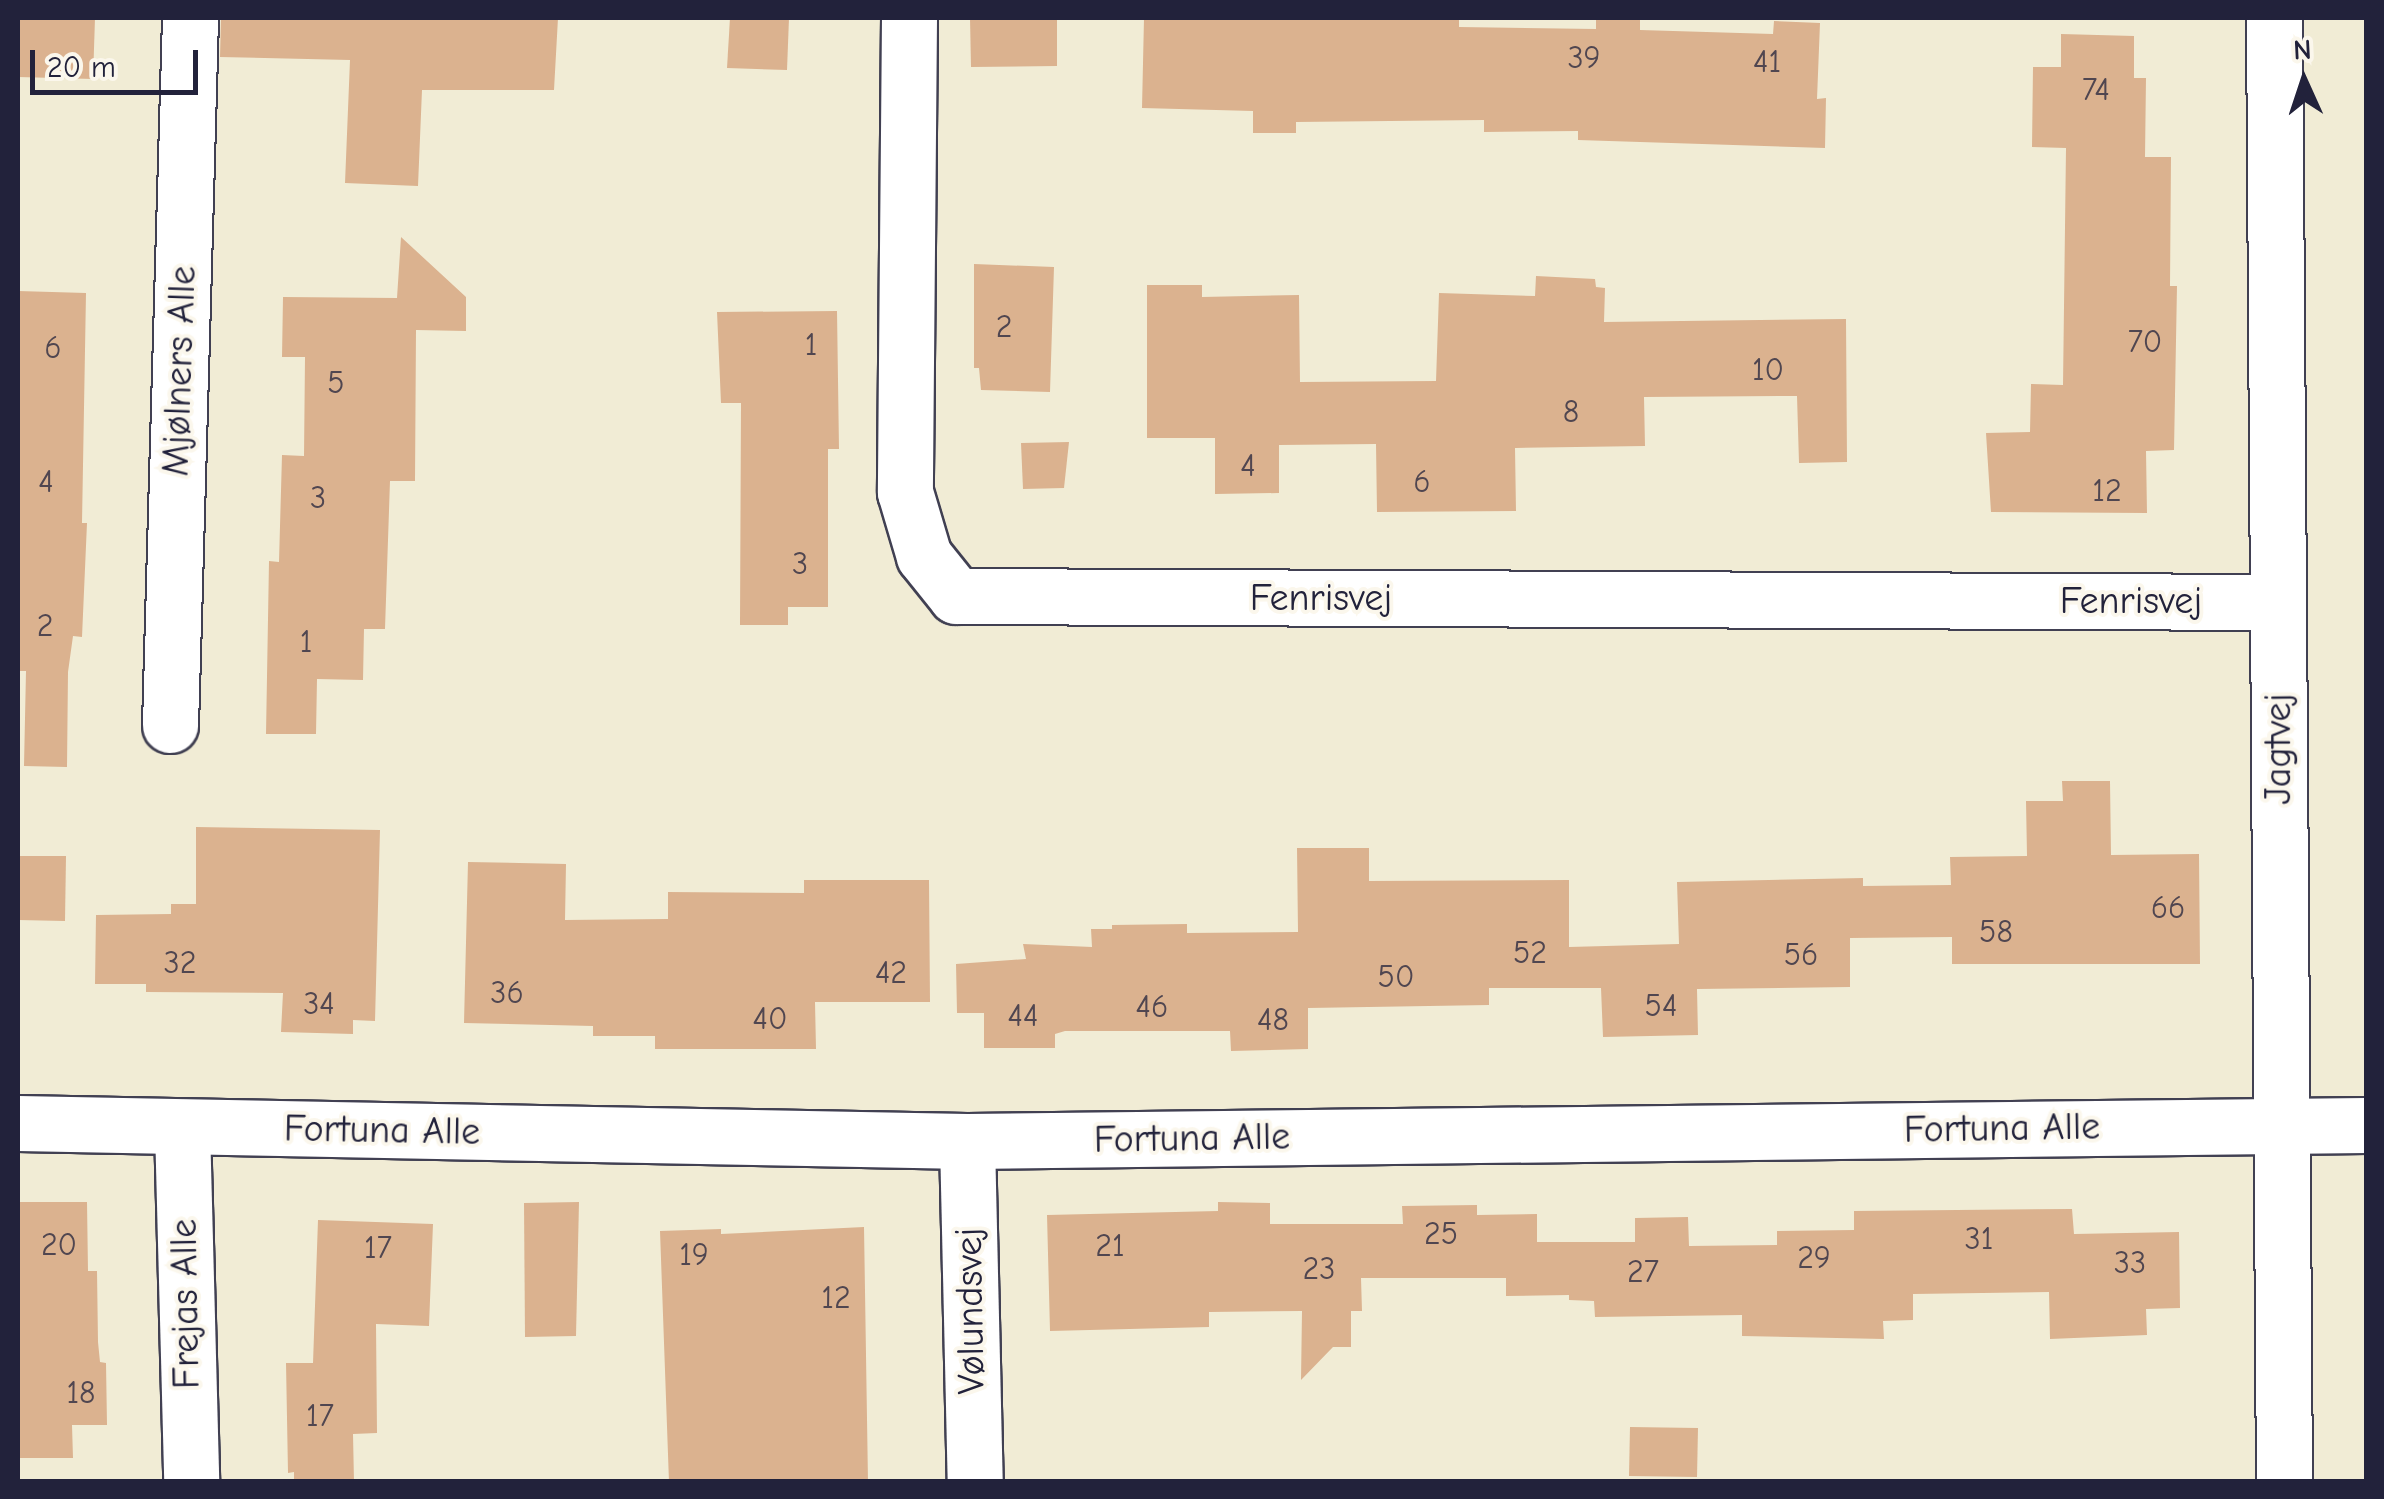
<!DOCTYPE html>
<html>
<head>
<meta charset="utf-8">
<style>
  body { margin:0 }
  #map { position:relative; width:2384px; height:1499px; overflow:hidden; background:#f1ecd5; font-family:"Comic Neue",sans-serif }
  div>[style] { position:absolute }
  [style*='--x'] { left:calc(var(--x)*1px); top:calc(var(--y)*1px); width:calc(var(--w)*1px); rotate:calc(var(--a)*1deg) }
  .building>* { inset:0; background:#dbb28f }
  .roads { filter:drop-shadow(2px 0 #414052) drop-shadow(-2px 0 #414052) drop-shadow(0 2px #414052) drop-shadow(0 -2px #414052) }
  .street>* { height:55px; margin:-27.5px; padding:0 27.5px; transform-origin:27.5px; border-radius:27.5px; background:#fff }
  .secondary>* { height:55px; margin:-27.5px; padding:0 27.5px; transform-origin:27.5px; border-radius:27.5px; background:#fff }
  span { translate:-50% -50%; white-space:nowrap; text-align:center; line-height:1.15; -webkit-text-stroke:8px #fbf7ec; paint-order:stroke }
  .number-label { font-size:32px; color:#504650 }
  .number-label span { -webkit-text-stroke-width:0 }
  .street-label { font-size:38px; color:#22223b }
  .frame { position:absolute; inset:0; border:20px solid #22223b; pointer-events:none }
  .north { position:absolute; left:2254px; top:30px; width:100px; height:100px; -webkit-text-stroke:8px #fbf7ec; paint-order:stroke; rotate:357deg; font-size:28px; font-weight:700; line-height:40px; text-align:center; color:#22223b }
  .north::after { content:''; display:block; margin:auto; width:35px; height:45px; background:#22223b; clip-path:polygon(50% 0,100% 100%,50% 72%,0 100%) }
  .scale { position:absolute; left:30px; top:50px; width:168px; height:45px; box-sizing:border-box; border:5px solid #22223b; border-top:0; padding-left:12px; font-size:30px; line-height:35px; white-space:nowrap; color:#22223b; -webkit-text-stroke:8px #fbf7ec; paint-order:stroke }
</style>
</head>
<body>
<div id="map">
  <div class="building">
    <i style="clip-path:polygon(18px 18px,95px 18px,93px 79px,18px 77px)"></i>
    <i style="clip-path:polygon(221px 18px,558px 18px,554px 90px,422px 90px,418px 186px,345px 183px,350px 60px,220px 57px)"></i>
    <i style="clip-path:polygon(730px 18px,789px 18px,787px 70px,727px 68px)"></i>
    <i style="clip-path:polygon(970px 18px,1057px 18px,1057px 66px,971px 67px)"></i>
    <i style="clip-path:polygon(1144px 18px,1459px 18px,1459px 27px,1596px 29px,1596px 18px,1640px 18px,1640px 30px,1773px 34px,1774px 21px,1820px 23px,1817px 99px,1826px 98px,1825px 148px,1578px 140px,1578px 131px,1484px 132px,1484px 120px,1296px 122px,1296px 133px,1253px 133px,1253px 111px,1142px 108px)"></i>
    <i style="clip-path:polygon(2061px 34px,2134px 36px,2134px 78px,2146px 78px,2145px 157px,2171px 157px,2170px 286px,2177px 286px,2174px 450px,2146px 451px,2147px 513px,1991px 512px,1986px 433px,2030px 432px,2031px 384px,2063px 385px,2066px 148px,2032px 147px,2033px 67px,2061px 67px)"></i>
    <i style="clip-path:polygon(401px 237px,466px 297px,466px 331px,416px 330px,415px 481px,390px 481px,385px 629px,364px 629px,363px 680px,317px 679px,316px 734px,266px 734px,269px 561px,279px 562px,282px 455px,304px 456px,305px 357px,282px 357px,283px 297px,397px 298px)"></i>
    <i style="clip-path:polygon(974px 264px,1054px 267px,1050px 392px,981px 390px,979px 368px,974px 368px)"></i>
    <i style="clip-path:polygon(1536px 276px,1595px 279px,1596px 287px,1605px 288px,1604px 322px,1846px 319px,1847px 462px,1799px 463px,1797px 396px,1644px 397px,1645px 446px,1515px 448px,1516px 511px,1377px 512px,1376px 444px,1279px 445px,1279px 493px,1215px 494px,1215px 438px,1147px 438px,1147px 285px,1202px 285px,1202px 297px,1299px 295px,1300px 382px,1436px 381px,1439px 293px,1535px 296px)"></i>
    <i style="clip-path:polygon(18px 291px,86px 293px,82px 523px,87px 523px,82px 637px,73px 636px,68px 672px,67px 767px,24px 766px,26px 671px,18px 671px)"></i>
    <i style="clip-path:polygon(837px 311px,839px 449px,828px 449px,828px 607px,788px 607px,788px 625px,740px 625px,741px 403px,721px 403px,717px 312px)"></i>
    <i style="clip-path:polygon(1069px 442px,1064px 488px,1023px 489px,1021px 443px)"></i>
    <i style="clip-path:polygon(2062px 781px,2110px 781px,2111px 855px,2199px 854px,2200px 964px,1952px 964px,1952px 937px,1850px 938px,1850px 987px,1697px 989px,1698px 1035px,1603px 1037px,1601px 988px,1489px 988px,1489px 1005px,1308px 1008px,1308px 1049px,1231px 1051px,1230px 1031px,1065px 1031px,1055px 1034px,1055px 1048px,984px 1048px,984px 1013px,957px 1013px,956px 964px,1026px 959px,1023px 944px,1092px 947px,1091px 929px,1112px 929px,1112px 925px,1187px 924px,1187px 933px,1298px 932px,1297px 848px,1369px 848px,1369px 881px,1569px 880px,1569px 947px,1679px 944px,1677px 882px,1863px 878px,1863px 886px,1951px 885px,1950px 857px,2027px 856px,2026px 801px,2063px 801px)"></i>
    <i style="clip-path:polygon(196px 827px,380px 830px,375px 1021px,353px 1020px,353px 1034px,281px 1032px,283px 993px,146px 992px,146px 984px,95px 984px,96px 915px,171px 914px,171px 904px,196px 904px)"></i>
    <i style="clip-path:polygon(18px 856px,66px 856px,65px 921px,18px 920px)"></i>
    <i style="clip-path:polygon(468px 862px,566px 864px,565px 920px,668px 919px,668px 892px,804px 893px,804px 880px,929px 880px,930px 1002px,815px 1002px,816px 1049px,655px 1049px,655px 1036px,593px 1036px,593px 1026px,464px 1023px)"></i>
    <i style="clip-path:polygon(18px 1202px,87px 1202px,88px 1271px,97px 1271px,98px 1342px,100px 1362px,106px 1363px,107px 1425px,72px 1425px,73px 1458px,18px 1458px)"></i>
    <i style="clip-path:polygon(579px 1202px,576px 1336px,525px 1337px,524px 1203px)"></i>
    <i style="clip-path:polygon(1218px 1202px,1270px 1203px,1270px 1224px,1403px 1224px,1402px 1206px,1477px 1205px,1477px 1215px,1537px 1214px,1537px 1242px,1635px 1242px,1635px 1218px,1688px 1217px,1689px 1246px,1777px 1245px,1777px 1231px,1854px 1230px,1854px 1211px,2072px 1209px,2074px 1234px,2179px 1232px,2180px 1308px,2146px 1309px,2147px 1335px,2050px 1339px,2049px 1292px,1913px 1294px,1913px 1320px,1883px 1321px,1884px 1339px,1742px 1336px,1742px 1315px,1595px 1317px,1594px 1301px,1569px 1300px,1569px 1295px,1506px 1296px,1506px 1278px,1361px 1278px,1362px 1311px,1351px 1311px,1351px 1347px,1333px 1347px,1301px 1380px,1302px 1311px,1209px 1312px,1209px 1327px,1050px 1331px,1047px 1215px,1218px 1211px)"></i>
    <i style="clip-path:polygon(318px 1220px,433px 1224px,429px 1326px,376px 1324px,377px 1433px,353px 1434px,354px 1482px,294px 1482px,294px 1472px,288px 1473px,286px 1363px,313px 1363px)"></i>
    <i style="clip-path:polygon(864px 1227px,868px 1482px,669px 1482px,660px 1231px,721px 1229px,721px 1234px)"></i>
    <i style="clip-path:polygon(1630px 1427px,1698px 1428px,1697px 1477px,1629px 1476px)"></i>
  </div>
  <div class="roads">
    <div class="street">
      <i style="--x:909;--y:18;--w:474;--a:90.5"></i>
      <i style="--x:905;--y:492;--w:67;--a:73.5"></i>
      <i style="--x:924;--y:556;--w:51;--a:51.3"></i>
      <i style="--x:956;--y:596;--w:1322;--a:0.26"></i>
      <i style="--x:170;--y:725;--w:707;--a:-88.38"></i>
      <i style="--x:18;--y:1123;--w:949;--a:1.09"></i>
      <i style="--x:967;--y:1141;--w:1399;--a:-0.66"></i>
      <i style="--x:182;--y:1127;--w:355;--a:88.5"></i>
      <i style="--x:967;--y:1141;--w:341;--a:88.7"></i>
    </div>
    <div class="secondary">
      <i style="--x:2274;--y:18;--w:1464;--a:89.61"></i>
    </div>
  </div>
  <div class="number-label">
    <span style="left:1584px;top:58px">39</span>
    <span style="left:1767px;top:62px">41</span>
    <span style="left:2096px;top:90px">74</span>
    <span style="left:1004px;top:327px">2</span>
    <span style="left:2145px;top:342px">70</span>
    <span style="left:811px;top:345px">1</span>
    <span style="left:53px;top:348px">6</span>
    <span style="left:1768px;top:370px">10</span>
    <span style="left:336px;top:383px">5</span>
    <span style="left:1571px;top:412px">8</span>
    <span style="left:1248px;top:466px">4</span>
    <span style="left:46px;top:482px">4</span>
    <span style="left:1422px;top:482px">6</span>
    <span style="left:2107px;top:491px">12</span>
    <span style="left:318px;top:498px">3</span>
    <span style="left:800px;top:564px">3</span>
    <span style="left:45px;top:626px">2</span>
    <span style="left:306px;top:642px">1</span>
    <span style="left:2168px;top:908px">66</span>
    <span style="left:1996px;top:932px">58</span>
    <span style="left:1530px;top:953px">52</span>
    <span style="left:1801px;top:955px">56</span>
    <span style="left:180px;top:963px">32</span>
    <span style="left:891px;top:973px">42</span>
    <span style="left:1396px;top:977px">50</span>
    <span style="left:507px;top:993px">36</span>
    <span style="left:319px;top:1004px">34</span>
    <span style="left:1661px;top:1006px">54</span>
    <span style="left:1152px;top:1007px">46</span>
    <span style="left:1023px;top:1016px">44</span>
    <span style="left:770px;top:1019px">40</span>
    <span style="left:1273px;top:1020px">48</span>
    <span style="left:1441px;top:1234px">25</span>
    <span style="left:1979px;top:1239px">31</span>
    <span style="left:59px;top:1245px">20</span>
    <span style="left:1110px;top:1246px">21</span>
    <span style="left:378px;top:1248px">17</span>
    <span style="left:694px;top:1255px">19</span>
    <span style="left:1814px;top:1258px">29</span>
    <span style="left:2130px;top:1263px">33</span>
    <span style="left:1319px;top:1269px">23</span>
    <span style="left:1643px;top:1272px">27</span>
    <span style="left:836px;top:1298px">12</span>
    <span style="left:81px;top:1393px">18</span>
    <span style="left:320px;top:1416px">17</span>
  </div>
  <div class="street-label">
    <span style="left:180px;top:371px;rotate:-88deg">Mjølners Alle</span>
    <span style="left:1321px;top:599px">Fenrisvej</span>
    <span style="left:2131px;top:602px">Fenrisvej</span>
    <span style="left:2279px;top:749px;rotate:-90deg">Jagtvej</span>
    <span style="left:2002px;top:1129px;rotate:-1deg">Fortuna Alle</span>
    <span style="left:382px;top:1131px;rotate:1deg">Fortuna Alle</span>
    <span style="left:1192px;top:1139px;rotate:-1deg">Fortuna Alle</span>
    <span style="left:186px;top:1304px;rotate:-91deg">Frejas Alle</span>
    <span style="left:971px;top:1311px;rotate:-91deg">Vølundsvej</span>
  </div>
  <div class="frame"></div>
  <div class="north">N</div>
  <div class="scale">20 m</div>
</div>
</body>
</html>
